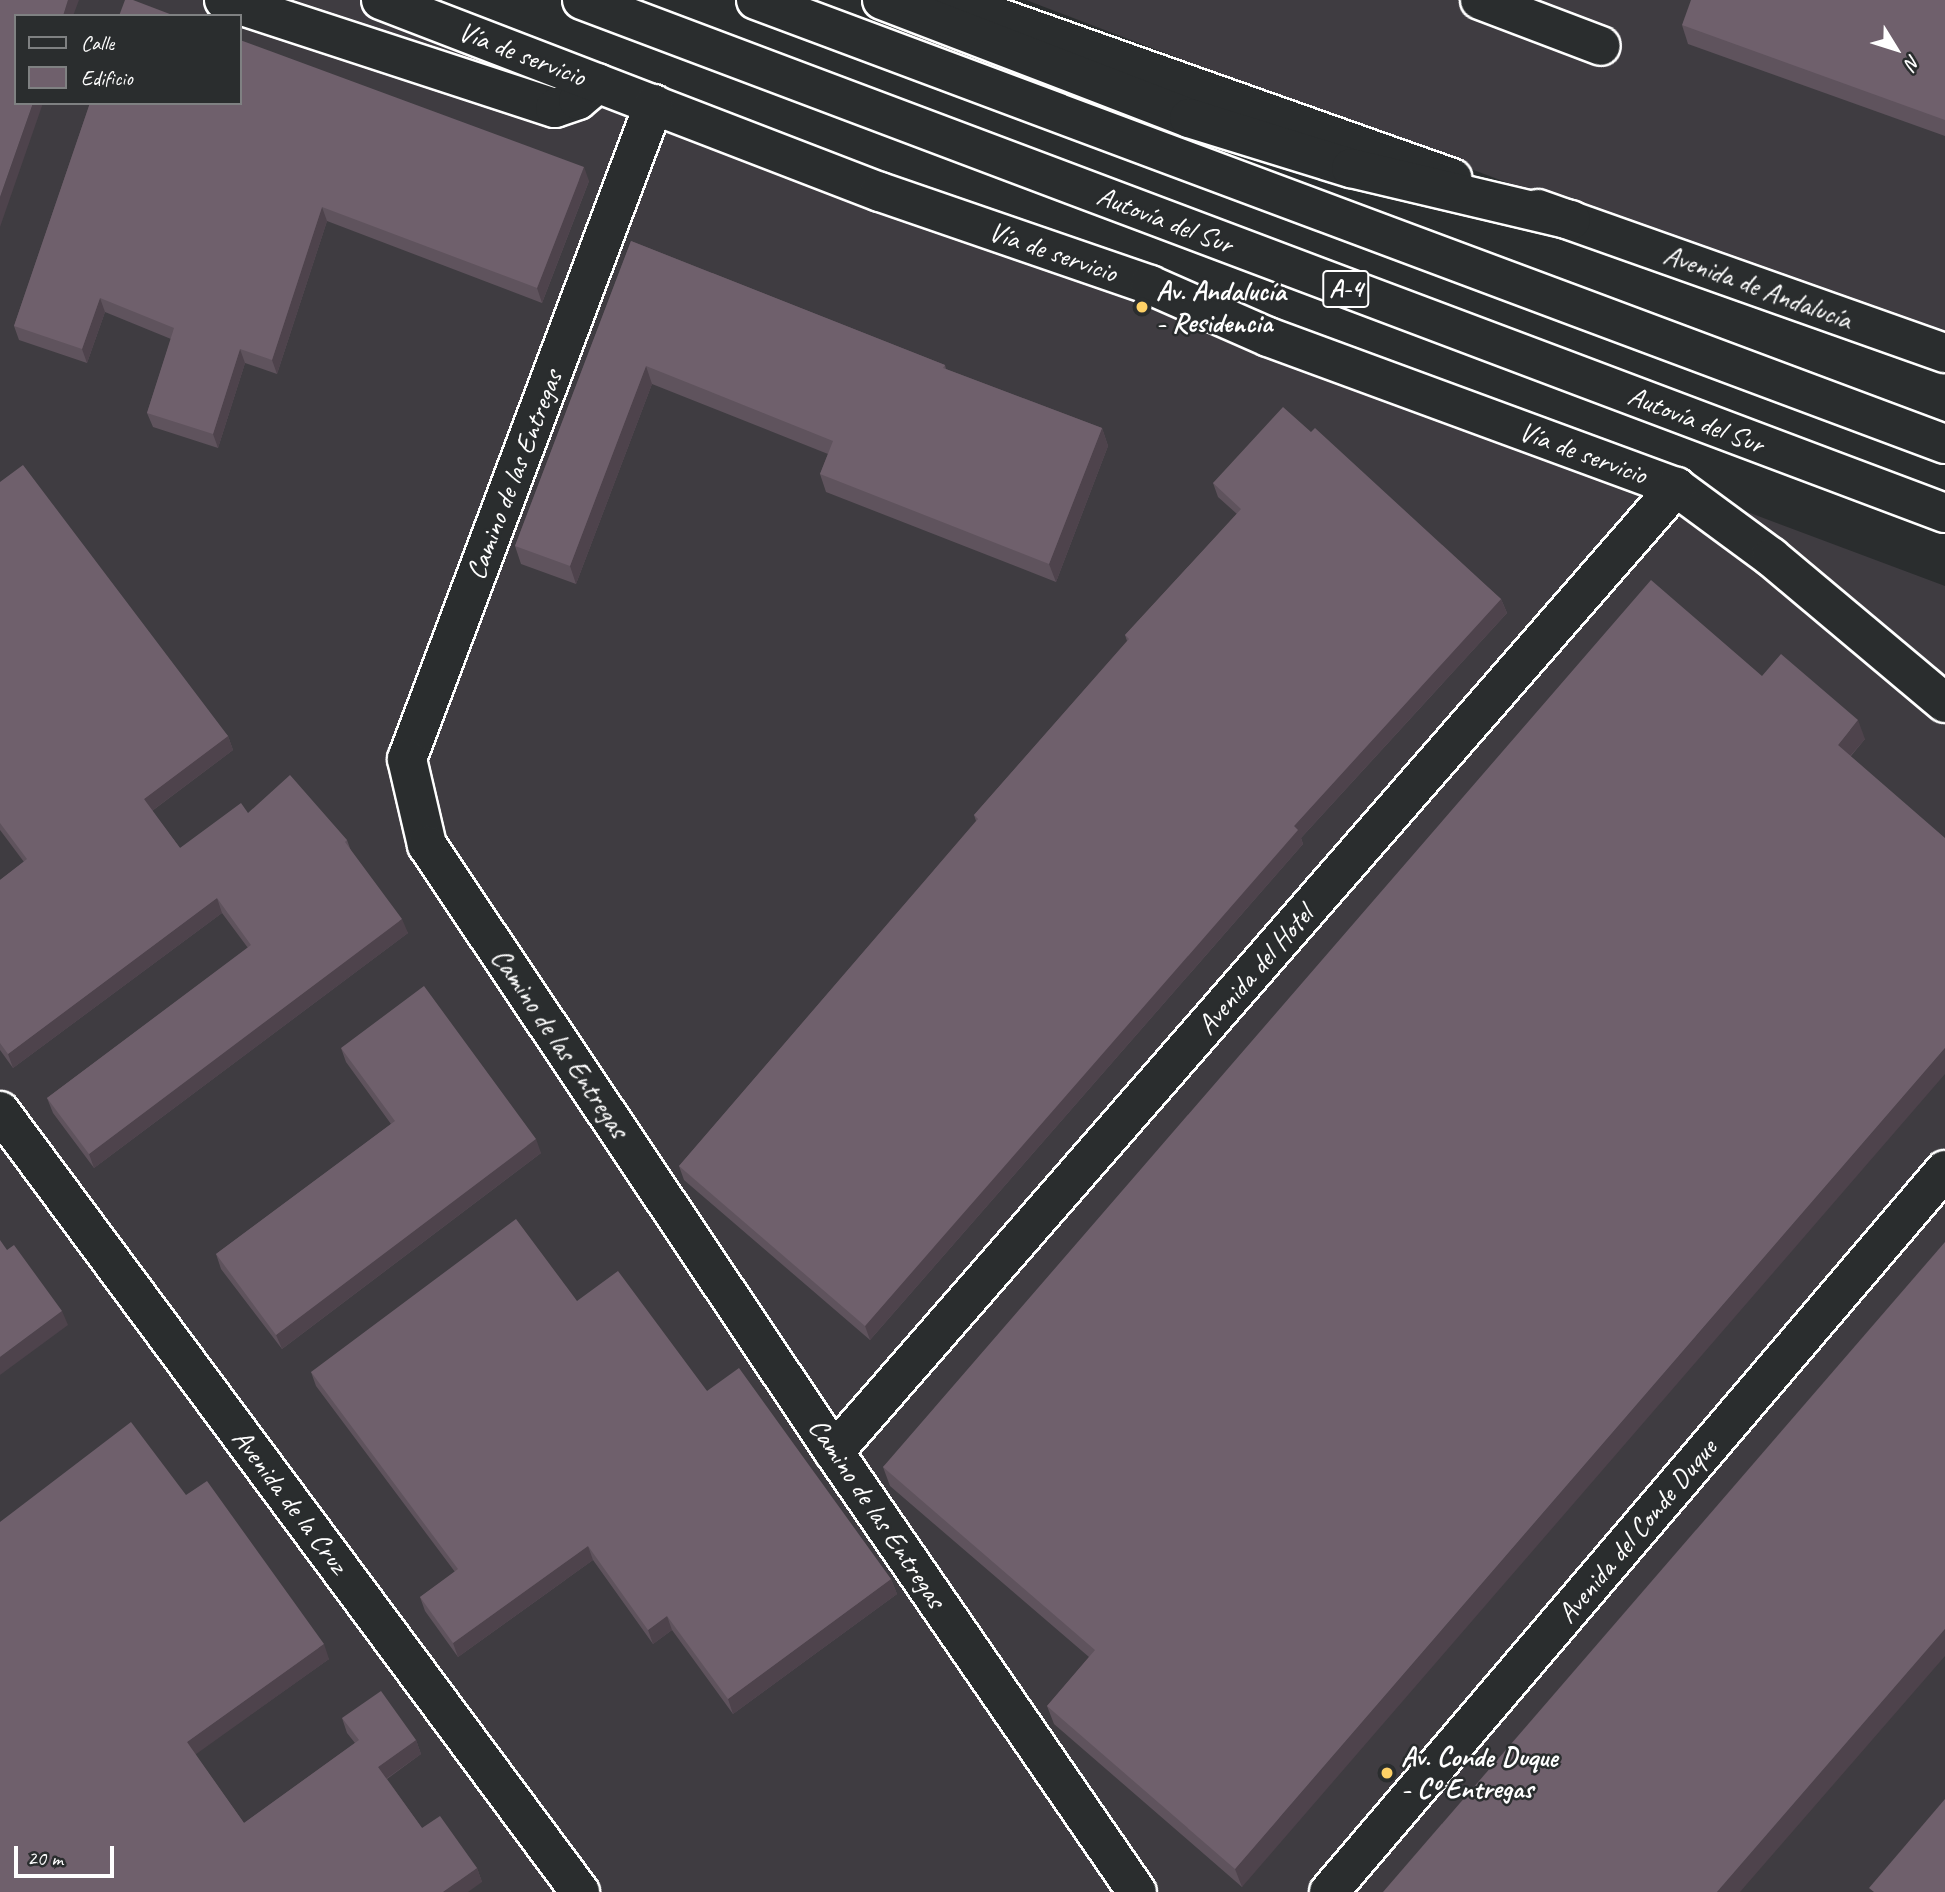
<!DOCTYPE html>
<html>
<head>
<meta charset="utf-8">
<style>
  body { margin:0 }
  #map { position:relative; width:1945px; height:1892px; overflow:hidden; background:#2a2d2e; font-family:Caveat,sans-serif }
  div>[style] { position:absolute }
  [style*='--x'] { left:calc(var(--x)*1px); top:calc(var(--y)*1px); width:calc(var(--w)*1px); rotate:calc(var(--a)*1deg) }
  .built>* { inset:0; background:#3f3c41 }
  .roads { filter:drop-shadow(2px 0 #fff) drop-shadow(-2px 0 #fff) drop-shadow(0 2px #fff) drop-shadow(0 -2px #fff) }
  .minor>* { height:38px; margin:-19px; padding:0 19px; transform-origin:19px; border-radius:19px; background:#2a2d2e }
  .highway>* { height:38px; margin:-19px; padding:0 19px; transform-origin:19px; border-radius:19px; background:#2a2d2e }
  .wall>* { inset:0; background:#5f535d }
  .shaded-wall>* { inset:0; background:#4e434c }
  .building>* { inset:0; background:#6f606c }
  .dots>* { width:19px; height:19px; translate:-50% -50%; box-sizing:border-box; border:4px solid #2a2d2e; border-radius:50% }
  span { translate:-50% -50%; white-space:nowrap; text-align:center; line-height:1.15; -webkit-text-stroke:5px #2a2d2e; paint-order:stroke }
  .shield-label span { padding:2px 5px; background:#2a2d2e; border:2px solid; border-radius:5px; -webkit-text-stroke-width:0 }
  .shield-label { font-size:26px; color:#fff; font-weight:700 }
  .street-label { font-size:28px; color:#fff }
  .poi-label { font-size:28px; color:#fff; font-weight:700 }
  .left { translate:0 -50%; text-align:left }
  .legend { position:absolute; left:14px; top:14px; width:228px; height:91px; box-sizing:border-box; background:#2a2d2e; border:2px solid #7f8182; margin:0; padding:9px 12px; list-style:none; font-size:21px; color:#fff }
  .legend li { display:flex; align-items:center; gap:14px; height:35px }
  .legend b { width:35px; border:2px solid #7f8182 }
  .north { position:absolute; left:1861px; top:14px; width:70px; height:70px; -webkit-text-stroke:5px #2a2d2e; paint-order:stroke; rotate:128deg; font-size:19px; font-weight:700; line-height:28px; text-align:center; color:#fff }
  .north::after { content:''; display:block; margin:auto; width:24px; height:32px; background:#fff; clip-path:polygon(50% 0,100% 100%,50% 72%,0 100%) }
  .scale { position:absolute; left:14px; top:1846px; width:100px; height:32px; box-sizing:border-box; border:4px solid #fff; border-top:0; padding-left:9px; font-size:21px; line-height:24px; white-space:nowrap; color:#fff; -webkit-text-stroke:5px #2a2d2e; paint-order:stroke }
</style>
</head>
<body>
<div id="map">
  <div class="built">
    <i style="clip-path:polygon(evenodd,0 0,381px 0,1945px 586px,1945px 1892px,0 1892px,0 0,16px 16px,240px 16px,240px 103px,16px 103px,16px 16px)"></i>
    <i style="clip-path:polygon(1026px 0,1945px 0,1945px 347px,1351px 124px)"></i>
  </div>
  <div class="roads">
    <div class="minor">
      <i style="--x:224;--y:0;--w:348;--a:18.1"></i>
      <i style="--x:555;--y:108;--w:24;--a:-19"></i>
      <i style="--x:578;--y:100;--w:26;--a:-40"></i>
      <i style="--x:381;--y:0;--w:535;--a:21.05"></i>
      <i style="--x:880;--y:192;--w:286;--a:19"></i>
      <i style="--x:1150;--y:285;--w:129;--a:23.8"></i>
      <i style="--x:1268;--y:337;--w:435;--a:20.2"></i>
      <i style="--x:1676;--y:487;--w:118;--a:36.4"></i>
      <i style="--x:1771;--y:557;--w:227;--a:40"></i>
      <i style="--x:949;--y:0;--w:534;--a:19.49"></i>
      <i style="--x:1480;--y:0;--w:129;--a:20.8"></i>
      <i style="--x:654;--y:104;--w:700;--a:110.66"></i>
      <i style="--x:407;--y:759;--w:88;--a:76.9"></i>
      <i style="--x:427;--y:845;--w:731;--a:56.16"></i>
      <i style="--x:834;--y:1452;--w:534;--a:55.45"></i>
      <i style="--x:1538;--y:209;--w:432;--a:19.5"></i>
      <i style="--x:0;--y:1111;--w:973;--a:53.4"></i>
      <i style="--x:834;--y:1452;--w:1281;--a:-48.89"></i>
      <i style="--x:1329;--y:1892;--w:949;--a:-49.53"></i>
    </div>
    <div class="highway">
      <i style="--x:582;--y:0;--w:1456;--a:20.63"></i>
      <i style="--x:756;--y:0;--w:1269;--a:20.48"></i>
      <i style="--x:882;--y:0;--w:329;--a:21"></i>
      <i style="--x:1189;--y:118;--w:170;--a:17.2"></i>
      <i style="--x:1351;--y:168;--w:226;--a:13.3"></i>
    </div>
  </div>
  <div class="wall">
    <i style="clip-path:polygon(1945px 0,1945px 136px,1688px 44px,1682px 25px)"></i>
    <i style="clip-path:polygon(90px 103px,589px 181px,542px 303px,327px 221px,277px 374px,245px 363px,218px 448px,153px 427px,147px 413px,171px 339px,105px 312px,87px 363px,19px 340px,14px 326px)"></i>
    <i style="clip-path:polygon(631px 241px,945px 365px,946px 369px,1102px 428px,1108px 446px,1056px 582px,826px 492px,820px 474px,828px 454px,652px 384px,576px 584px,521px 564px,515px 546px)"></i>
    <i style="clip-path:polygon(1311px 432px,1501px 599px,1507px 613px,1301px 838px,1303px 844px,870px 1340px,684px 1180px,679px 1166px,976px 821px,974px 815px,1127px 641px,1125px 635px,1237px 514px,1218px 497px,1213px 483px)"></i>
    <i style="clip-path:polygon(0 482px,228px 736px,233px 750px,152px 811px,180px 848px,248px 813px,347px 840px,351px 851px,408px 933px,94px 1168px,53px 1113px,47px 1098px,248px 948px,222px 913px,13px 1068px,0 1050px,0 880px,24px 862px,0 830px)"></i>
    <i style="clip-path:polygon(1762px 676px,1865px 739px,1851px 756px,1242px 1887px,1054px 1724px,1047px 1706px,1089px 1657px,890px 1486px,883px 1467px)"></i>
    <i style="clip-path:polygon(341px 1048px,541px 1153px,282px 1349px,221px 1269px,216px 1254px,391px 1124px,346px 1062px)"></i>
    <i style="clip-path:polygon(577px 1301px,707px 1391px,891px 1579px,897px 1594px,733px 1714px,672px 1630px,653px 1644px,593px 1560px,458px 1657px,425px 1611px,420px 1597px,455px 1572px,316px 1386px,311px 1372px)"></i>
    <i style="clip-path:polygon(186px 1495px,329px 1659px,195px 1754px,244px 1823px,355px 1743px,347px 1733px,342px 1718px,416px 1740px,421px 1754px,387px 1779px,422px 1828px,477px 1868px,482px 1882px,0 1892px)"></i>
  </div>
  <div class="shaded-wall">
    <i style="clip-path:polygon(68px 0,79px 0,73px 16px,63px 16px)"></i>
    <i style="clip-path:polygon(33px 103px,43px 103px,0 227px,0 197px)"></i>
    <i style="clip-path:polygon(584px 167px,589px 181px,542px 303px,537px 288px)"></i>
    <i style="clip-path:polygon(322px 207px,327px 221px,277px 374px,272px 360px)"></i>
    <i style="clip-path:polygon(100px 298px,105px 312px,87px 363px,82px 349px)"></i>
    <i style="clip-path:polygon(240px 349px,245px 363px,218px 448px,213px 434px)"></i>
    <i style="clip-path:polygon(646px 366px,652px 384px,576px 584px,570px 566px)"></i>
    <i style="clip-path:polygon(1102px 428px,1108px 446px,1056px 582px,1049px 564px)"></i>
    <i style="clip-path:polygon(1501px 599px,1507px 613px,1301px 838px,1303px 844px,870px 1340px,865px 1326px,1294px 826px)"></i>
    <i style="clip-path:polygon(1858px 720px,1865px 739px,1844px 763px,1838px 745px)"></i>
    <i style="clip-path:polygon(228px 736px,233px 750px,149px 813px,144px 799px)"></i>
    <i style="clip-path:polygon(217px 898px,222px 913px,13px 1068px,8px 1054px)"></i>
    <i style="clip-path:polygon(402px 919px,408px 933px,94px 1168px,89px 1154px)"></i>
    <i style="clip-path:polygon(1945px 1048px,1945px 1074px,1242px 1887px,1235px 1869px)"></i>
    <i style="clip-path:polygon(536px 1139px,541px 1153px,282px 1349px,276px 1335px)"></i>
    <i style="clip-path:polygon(62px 1311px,68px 1325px,0 1375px,0 1357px)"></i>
    <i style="clip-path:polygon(588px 1546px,593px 1560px,458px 1657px,453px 1643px)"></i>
    <i style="clip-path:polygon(891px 1579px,897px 1594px,733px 1714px,728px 1699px)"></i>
    <i style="clip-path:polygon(667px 1616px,672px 1630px,653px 1644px,648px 1630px)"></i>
    <i style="clip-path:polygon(1945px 1629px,1945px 1656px,1740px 1892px,1717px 1892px)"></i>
    <i style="clip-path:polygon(324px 1644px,329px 1659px,192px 1757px,187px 1742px)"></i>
    <i style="clip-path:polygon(416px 1740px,421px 1754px,383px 1781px,378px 1767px)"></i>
    <i style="clip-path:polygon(477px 1868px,482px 1882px,468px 1892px,443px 1892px)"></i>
  </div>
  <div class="building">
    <i style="clip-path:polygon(0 0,68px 0,63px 16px,16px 16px,16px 103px,33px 103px,0 197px)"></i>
    <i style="clip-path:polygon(125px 0,133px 0,175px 16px,119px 16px)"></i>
    <i style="clip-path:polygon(1691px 0,1945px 0,1945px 120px,1682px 25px)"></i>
    <i style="clip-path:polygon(240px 40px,584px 167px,537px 288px,322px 207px,272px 360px,240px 349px,213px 434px,147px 413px,174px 328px,100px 298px,82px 349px,14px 326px,90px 103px,240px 103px)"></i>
    <i style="clip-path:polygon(631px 241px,945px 365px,943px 368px,1102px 428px,1049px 564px,820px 474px,833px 441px,646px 366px,570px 566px,515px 546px)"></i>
    <i style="clip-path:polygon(1283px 407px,1311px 432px,1315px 428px,1501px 599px,1294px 826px,1298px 830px,865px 1326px,679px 1166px,978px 819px,974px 815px,1129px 639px,1125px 635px,1241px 509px,1213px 483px)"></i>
    <i style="clip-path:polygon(23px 465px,228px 736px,144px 799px,180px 848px,241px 803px,248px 813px,290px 775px,347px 840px,345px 842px,402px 919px,89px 1154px,47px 1098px,251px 945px,217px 898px,8px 1054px,0 1043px,0 880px,27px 859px,0 823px,0 482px)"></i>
    <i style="clip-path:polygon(1651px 580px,1762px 676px,1781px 654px,1858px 720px,1838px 745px,1945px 838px,1945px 1048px,1235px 1869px,1047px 1706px,1095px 1650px,883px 1467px)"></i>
    <i style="clip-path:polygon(424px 986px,536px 1139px,276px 1335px,216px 1254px,395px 1121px,341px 1048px)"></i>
    <i style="clip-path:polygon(516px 1219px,577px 1301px,618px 1271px,707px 1391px,739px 1368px,891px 1579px,728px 1699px,667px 1616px,648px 1630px,588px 1546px,453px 1643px,420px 1597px,458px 1569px,311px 1372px)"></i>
    <i style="clip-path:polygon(0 1240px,7px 1250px,14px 1245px,62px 1311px,0 1357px)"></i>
    <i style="clip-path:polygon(1945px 1242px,1945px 1629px,1717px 1892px,1383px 1892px)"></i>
    <i style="clip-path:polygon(131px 1422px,186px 1495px,207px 1481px,324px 1644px,187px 1742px,244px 1823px,359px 1740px,342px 1718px,381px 1691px,416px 1740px,378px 1767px,422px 1828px,440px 1816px,477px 1868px,443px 1892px,0 1892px,0 1522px)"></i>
    <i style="clip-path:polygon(1945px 1799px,1945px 1892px,1874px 1892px,1869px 1888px)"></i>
  </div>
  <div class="dots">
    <i style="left:1142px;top:307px;background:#ffd166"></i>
    <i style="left:1387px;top:1773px;background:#ffd166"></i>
  </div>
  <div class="shield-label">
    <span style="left:1346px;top:289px">A-4</span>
  </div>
  <div class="street-label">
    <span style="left:522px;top:54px;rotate:21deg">Vía de servicio</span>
    <span style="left:1165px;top:220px;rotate:21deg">Autovía del Sur</span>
    <span style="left:1053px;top:252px;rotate:19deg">Vía de servicio</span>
    <span style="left:1758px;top:287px;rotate:20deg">Avenida de Andalucía</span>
    <span style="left:1696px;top:420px;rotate:21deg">Autovía del Sur</span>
    <span style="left:1583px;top:453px;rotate:20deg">Vía de servicio</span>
    <span style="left:514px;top:475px;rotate:-69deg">Camino de las Entregas</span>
    <span style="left:1255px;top:970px;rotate:-49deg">Avenida del Hotel</span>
    <span style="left:560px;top:1043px;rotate:56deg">Camino de las Entregas</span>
    <span style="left:290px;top:1501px;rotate:53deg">Avenida de la Cruz</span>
    <span style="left:877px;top:1513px;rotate:56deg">Camino de las Entregas</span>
    <span style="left:1637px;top:1531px;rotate:-50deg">Avenida del Conde Duque</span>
  </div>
  <div class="poi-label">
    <span class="left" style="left:1156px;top:307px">Av. Andalucía<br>- Residencia</span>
    <span class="left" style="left:1401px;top:1773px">Av. Conde Duque<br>- Cº Entregas</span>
  </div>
  <ul class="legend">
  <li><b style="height:9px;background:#2a2d2e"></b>Calle</li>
  <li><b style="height:19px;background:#6f606c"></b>Edificio</li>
  </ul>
  <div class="north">N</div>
  <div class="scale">20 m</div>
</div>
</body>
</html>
